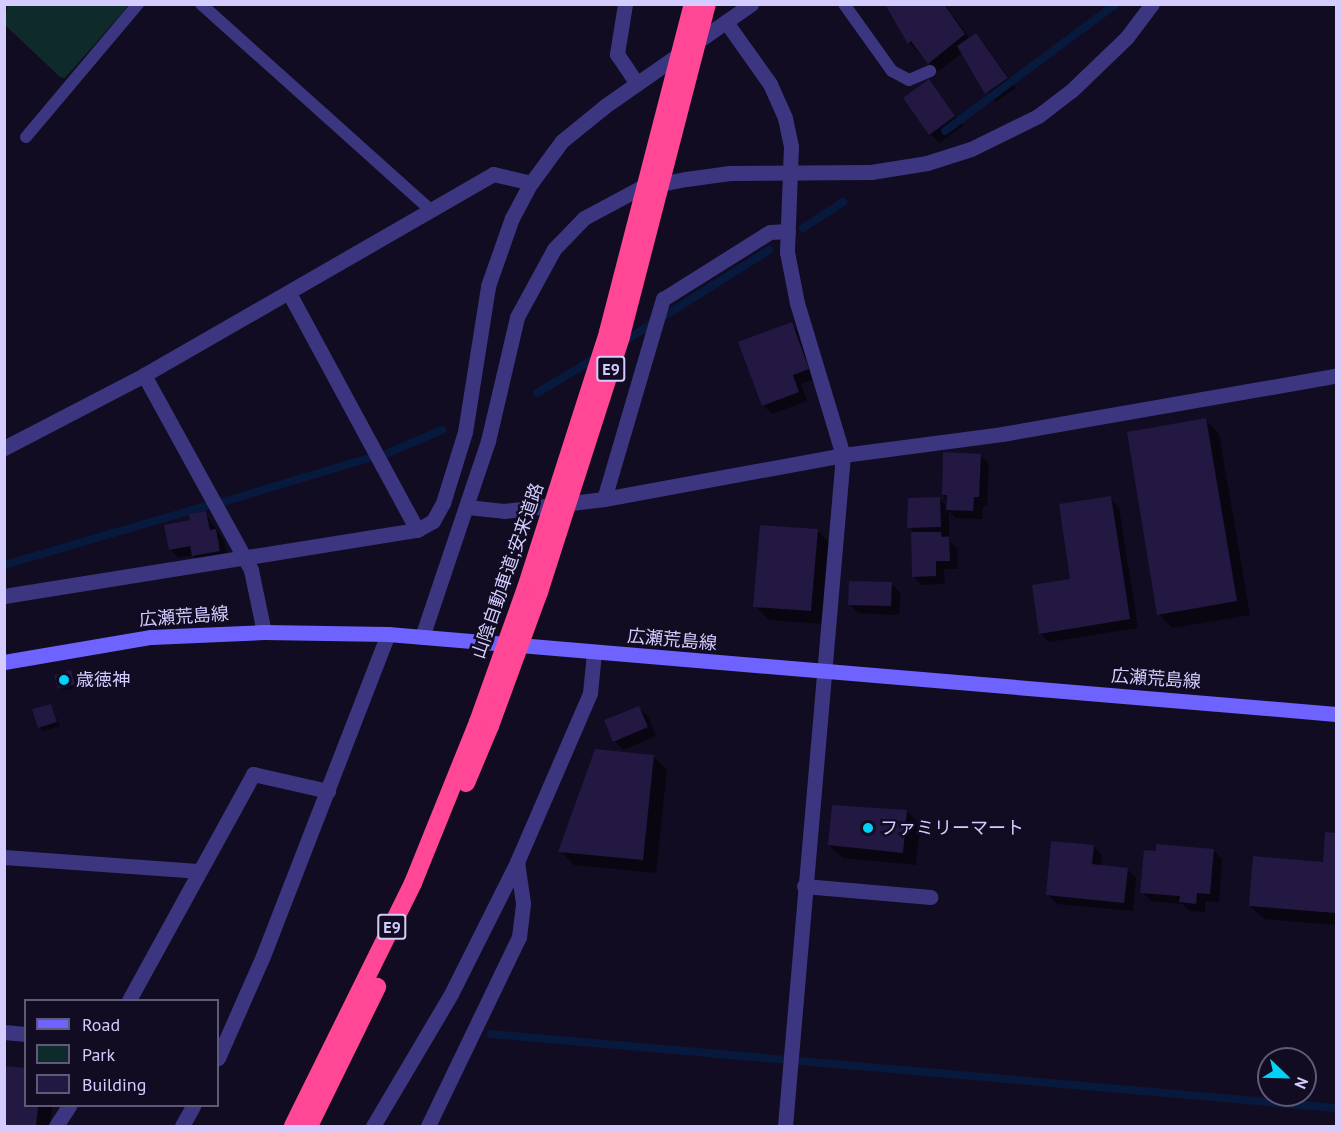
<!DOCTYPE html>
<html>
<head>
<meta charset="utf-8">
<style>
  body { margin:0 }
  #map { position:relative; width:1341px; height:1131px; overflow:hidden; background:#110c21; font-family:"PT Sans","Noto Sans JP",sans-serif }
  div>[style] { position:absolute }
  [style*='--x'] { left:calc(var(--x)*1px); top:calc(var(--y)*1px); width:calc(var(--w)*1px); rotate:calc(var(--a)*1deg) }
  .green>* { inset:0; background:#0f2a2b }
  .shadow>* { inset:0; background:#0007 }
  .stream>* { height:8px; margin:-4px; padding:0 4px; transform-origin:4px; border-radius:4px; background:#08193e }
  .building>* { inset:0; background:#221842 }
  .service>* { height:12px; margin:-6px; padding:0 6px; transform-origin:6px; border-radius:6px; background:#3c3681 }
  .minor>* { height:15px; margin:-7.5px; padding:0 7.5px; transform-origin:7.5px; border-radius:7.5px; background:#3c3681 }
  .tertiary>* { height:15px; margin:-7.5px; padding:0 7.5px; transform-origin:7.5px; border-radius:7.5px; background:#3c3681 }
  .secondary>* { height:15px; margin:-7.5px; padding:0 7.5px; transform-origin:7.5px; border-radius:7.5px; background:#6e63ff }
  .motorway>* { height:18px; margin:-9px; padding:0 9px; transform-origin:9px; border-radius:9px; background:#ff4796 }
  .motorway-bridge>* { height:18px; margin:-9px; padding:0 9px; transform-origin:9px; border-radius:9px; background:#ff4796 }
  .dots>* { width:16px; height:16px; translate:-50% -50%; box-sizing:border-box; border:3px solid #110c21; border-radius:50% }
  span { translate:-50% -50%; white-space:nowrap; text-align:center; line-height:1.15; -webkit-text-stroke:5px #110c21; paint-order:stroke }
  .shield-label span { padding:2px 4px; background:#110c21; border:2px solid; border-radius:4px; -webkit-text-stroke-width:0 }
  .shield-label { font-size:16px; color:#d4ccff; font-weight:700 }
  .street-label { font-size:18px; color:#d4ccff }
  .poi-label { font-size:18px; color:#d4ccff }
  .left { translate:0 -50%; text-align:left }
  .frame { position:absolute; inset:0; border:6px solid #d4ccff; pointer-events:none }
  .legend { position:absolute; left:24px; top:999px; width:195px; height:108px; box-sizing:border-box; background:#110c21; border:2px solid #5f597a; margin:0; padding:8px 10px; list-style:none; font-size:18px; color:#d4ccff }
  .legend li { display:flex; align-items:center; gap:12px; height:30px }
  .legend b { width:30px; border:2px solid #5f597a }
  .north { position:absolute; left:1257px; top:1047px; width:60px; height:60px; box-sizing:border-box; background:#110c21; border:2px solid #5f597a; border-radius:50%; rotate:113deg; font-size:16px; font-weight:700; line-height:24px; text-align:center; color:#d4ccff }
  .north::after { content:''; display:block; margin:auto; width:21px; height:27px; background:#00d2f7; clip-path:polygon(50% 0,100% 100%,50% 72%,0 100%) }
</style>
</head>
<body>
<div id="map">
  <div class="green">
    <i style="clip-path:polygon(7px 4px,129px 4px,129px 5px,65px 78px,60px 77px,5px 25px)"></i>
  </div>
  <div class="shadow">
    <i style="clip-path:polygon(886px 4px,945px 4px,970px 39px,976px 35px,984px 43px,1016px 88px,995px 102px,963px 52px,938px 72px,909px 43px)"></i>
    <i style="clip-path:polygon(929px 81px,963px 126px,939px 143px,930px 134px)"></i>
    <i style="clip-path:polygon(791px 324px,800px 333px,817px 378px,801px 384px,807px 401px,772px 414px,763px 405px)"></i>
    <i style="clip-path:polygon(1206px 420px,1219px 434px,1250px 615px,1172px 628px,1159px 614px)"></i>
    <i style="clip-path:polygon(980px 455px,989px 464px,987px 506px,983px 506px,982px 519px,956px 518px,949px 511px,949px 536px,943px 536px,957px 548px,958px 569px,944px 569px,945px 584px,922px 585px,913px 576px,916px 534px,909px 527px,940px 499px,948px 507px,943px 494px)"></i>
    <i style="clip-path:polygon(1110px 498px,1119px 507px,1138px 628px,1049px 642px,1040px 633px,1071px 580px)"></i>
    <i style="clip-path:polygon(205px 513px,224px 540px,228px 560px,203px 565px,193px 555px,179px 558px,170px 549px,192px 521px)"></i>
    <i style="clip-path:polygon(818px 531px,831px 544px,824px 624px,769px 620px,755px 606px)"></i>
    <i style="clip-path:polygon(892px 584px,901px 593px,899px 615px,858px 613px,849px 604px)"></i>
    <i style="clip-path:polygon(71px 671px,77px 682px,60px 689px,56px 676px)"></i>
    <i style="clip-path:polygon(77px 685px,78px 688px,61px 690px)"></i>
    <i style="clip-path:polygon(51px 705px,60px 726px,43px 731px,39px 727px)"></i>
    <i style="clip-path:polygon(639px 708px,648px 716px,656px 736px,623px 750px,614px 741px)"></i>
    <i style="clip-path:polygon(653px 756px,667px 770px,656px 873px,574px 865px,560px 851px)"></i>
    <i style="clip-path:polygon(907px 811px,920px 825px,916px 865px,843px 858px,829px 845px)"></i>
    <i style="clip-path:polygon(1326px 834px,1336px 835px,1336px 925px,1264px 919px,1250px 906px,1324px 863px)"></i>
    <i style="clip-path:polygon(1093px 846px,1102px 855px,1101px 867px,1127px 869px,1136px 878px,1133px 911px,1057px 904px,1048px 895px)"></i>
    <i style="clip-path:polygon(1213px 850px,1222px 859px,1219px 902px,1205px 901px,1205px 912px,1190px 911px,1182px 904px,1151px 901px,1142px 892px,1157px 852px)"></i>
    <i style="clip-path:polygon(4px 1068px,26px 1106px,52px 1106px,50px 1126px,4px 1126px)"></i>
  </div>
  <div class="stream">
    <i style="--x:945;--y:131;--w:213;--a:-36.6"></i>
    <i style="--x:803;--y:228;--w:48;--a:-33"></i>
    <i style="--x:623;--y:342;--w:173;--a:-32.2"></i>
    <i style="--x:537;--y:393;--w:70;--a:-31"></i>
    <i style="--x:388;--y:453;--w:59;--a:-23.1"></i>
    <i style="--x:223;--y:502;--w:152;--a:-16.8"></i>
    <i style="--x:4;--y:565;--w:210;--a:-16.3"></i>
    <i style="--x:491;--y:1034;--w:848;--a:5"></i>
  </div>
  <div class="building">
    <i style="clip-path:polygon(885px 4px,944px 4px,965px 34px,928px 64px,911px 41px,908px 44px)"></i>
    <i style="clip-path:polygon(976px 33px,1008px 78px,985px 94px,957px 46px)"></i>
    <i style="clip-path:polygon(929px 79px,955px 116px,929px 135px,903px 98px)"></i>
    <i style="clip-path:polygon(792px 322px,809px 369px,793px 375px,799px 392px,762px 406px,738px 342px)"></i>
    <i style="clip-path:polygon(1206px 418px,1237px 601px,1157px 615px,1127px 432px)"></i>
    <i style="clip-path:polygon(943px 452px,981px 454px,979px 497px,974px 497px,973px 511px,946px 510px,947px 495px,942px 495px)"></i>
    <i style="clip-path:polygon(1111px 496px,1130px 619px,1039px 634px,1032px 585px,1070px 579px,1059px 504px)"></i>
    <i style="clip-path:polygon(940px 497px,941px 527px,907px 528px,908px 498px)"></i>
    <i style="clip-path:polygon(206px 511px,210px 530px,216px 529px,220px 551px,192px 556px,190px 546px,169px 550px,164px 525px,190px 520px,189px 514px)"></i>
    <i style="clip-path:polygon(760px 525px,818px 529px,811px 611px,753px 607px)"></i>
    <i style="clip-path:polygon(911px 532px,941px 532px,942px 537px,949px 537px,950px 561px,936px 561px,936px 576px,912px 577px)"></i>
    <i style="clip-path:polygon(849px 581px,892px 582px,891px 606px,848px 605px)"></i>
    <i style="clip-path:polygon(71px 670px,75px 684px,58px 689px,54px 675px)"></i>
    <i style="clip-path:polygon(51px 704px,57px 722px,38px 728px,32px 709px)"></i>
    <i style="clip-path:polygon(639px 706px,648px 727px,613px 742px,604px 720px)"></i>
    <i style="clip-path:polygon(595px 749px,654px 755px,643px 860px,558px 852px)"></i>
    <i style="clip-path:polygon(832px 805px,907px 810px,903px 853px,828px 845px)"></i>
    <i style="clip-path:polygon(1325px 832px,1336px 833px,1336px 913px,1249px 906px,1253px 856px,1323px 862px)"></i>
    <i style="clip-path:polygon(1051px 841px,1094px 845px,1092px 864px,1128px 868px,1124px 903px,1046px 895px)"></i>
    <i style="clip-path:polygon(1156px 844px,1214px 849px,1210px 894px,1197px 893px,1196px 904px,1179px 902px,1180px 896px,1140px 893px,1144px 850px,1156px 851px)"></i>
    <i style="clip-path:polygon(4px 1066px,26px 1068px,26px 1106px,38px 1106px,36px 1126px,4px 1126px)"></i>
  </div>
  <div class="service">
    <i style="--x:201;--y:4;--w:310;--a:41.9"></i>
    <i style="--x:844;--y:4;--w:82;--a:54.4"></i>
    <i style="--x:892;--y:71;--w:19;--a:28"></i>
    <i style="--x:909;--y:80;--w:23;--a:-23"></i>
    <i style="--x:26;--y:137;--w:174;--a:-49.9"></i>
  </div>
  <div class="minor">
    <i style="--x:625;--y:4;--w:51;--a:99.1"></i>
    <i style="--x:617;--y:54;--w:36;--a:56"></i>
    <i style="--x:726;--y:22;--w:76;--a:54.6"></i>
    <i style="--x:770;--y:84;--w:37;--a:66"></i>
    <i style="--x:785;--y:118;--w:29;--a:78"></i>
    <i style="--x:791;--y:146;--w:106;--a:92.2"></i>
    <i style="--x:787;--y:252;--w:52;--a:78.9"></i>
    <i style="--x:797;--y:303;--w:159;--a:73.2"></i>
    <i style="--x:843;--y:455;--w:674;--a:94.94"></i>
    <i style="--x:289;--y:293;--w:269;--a:61.6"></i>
    <i style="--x:144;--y:375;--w:222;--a:61.2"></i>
    <i style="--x:251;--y:570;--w:63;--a:78.2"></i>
    <i style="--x:4;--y:448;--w:158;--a:-27.5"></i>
    <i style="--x:144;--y:375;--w:403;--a:-29.9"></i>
    <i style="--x:493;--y:174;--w:39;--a:13"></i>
    <i style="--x:604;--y:499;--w:209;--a:-73.6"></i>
    <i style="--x:663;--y:299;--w:126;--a:-32.1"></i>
    <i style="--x:770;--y:232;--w:18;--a:-3"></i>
    <i style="--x:467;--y:507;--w:37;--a:6"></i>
    <i style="--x:504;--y:511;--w:101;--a:-6.8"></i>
    <i style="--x:604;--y:499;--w:243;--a:-10.4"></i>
    <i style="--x:843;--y:455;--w:160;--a:-7.5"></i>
    <i style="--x:1002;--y:434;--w:339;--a:-9.9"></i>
    <i style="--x:4;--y:596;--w:418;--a:-9.1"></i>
    <i style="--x:417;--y:530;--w:18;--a:-29"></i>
    <i style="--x:433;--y:521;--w:21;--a:-61"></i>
    <i style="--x:443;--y:503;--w:74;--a:-72.8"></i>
    <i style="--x:465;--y:432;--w:148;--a:-81"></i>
    <i style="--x:488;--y:286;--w:72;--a:-70.6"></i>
    <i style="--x:512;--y:218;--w:40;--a:-62"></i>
    <i style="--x:531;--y:183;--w:52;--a:-53.6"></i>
    <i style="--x:562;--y:141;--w:55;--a:-39.1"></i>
    <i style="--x:605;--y:106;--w:178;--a:-34.9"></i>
    <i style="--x:4;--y:857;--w:194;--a:4.1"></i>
    <i style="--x:804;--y:886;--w:127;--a:5"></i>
    <i style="--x:129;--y:1000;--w:258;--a:-61.2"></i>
    <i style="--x:253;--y:774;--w:77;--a:12.8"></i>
    <i style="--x:4;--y:1032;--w:22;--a:5"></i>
    <i style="--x:218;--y:1058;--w:111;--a:-66.2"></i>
    <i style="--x:263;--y:956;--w:345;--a:-68.8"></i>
    <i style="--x:56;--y:1126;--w:24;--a:-57"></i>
    <i style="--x:182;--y:1126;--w:23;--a:-61"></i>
    <i style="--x:373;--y:1126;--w:153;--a:-59.4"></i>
    <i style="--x:451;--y:994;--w:148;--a:-63.4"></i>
    <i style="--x:517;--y:862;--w:184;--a:-66.6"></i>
    <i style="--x:590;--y:693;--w:40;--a:-84.3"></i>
    <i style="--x:428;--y:1126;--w:210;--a:-64.3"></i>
    <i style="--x:519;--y:937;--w:34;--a:-83"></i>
    <i style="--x:523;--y:903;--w:41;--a:-98.3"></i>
  </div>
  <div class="tertiary">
    <i style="--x:422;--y:637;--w:207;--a:-71.4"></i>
    <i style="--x:488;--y:441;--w:127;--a:-76.8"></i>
    <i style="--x:517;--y:317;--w:77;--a:-61.4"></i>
    <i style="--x:554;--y:249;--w:43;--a:-45.9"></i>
    <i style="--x:584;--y:218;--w:64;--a:-28.2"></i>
    <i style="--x:640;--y:188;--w:47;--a:-11.1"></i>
    <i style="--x:686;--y:179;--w:44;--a:-7.8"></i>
    <i style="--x:730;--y:173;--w:141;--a:-0.4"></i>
    <i style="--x:871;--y:172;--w:57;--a:-9.1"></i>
    <i style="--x:927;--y:163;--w:46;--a:-17.7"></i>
    <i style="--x:971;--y:149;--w:75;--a:-26.2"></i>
    <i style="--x:1038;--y:116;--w:43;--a:-37.4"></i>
    <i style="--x:1072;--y:90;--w:76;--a:-43.9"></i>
    <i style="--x:1127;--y:37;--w:41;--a:-52.9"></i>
  </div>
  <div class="secondary">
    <i style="--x:4;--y:662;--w:149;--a:-9.7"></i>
    <i style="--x:151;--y:637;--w:113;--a:-2.5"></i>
    <i style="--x:264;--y:632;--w:124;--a:0.9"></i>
    <i style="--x:388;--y:634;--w:951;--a:4.82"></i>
  </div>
  <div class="motorway">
    <i style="--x:466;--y:783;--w:62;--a:-67.2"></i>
    <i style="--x:293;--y:1126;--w:271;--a:-63.7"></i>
    <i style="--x:413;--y:883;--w:174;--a:-68"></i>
    <i style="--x:309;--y:1126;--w:155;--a:-63.9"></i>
  </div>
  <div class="motorway-bridge">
    <i style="--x:478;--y:722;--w:142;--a:-70.3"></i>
    <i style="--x:526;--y:588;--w:269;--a:-72.2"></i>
    <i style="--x:608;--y:332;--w:339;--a:-75.5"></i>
    <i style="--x:490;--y:726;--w:143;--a:-69.9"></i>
    <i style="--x:539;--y:592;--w:269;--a:-72.2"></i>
    <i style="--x:621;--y:336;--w:343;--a:-75.5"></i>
  </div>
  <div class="dots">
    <i style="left:64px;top:680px;background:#00d2f7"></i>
    <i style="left:868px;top:828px;background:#00d2f7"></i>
  </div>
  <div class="shield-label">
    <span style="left:611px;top:369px">E9</span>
    <span style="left:392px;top:927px">E9</span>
  </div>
  <div class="street-label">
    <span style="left:508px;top:571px;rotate:-71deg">山陰自動車道;安来道路</span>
    <span style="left:184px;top:617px;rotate:-4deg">広瀬荒島線</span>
    <span style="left:672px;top:640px;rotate:5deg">広瀬荒島線</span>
    <span style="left:1156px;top:679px;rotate:4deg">広瀬荒島線</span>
  </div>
  <div class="poi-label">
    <span class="left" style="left:76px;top:680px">歳徳神</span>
    <span class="left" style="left:880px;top:828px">ファミリーマート</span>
  </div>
  <div class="frame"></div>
  <ul class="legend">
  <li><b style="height:8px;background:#6e63ff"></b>Road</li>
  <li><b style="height:16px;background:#0f2a2b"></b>Park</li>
  <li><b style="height:16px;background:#221842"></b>Building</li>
  </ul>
  <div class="north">N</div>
</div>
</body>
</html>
